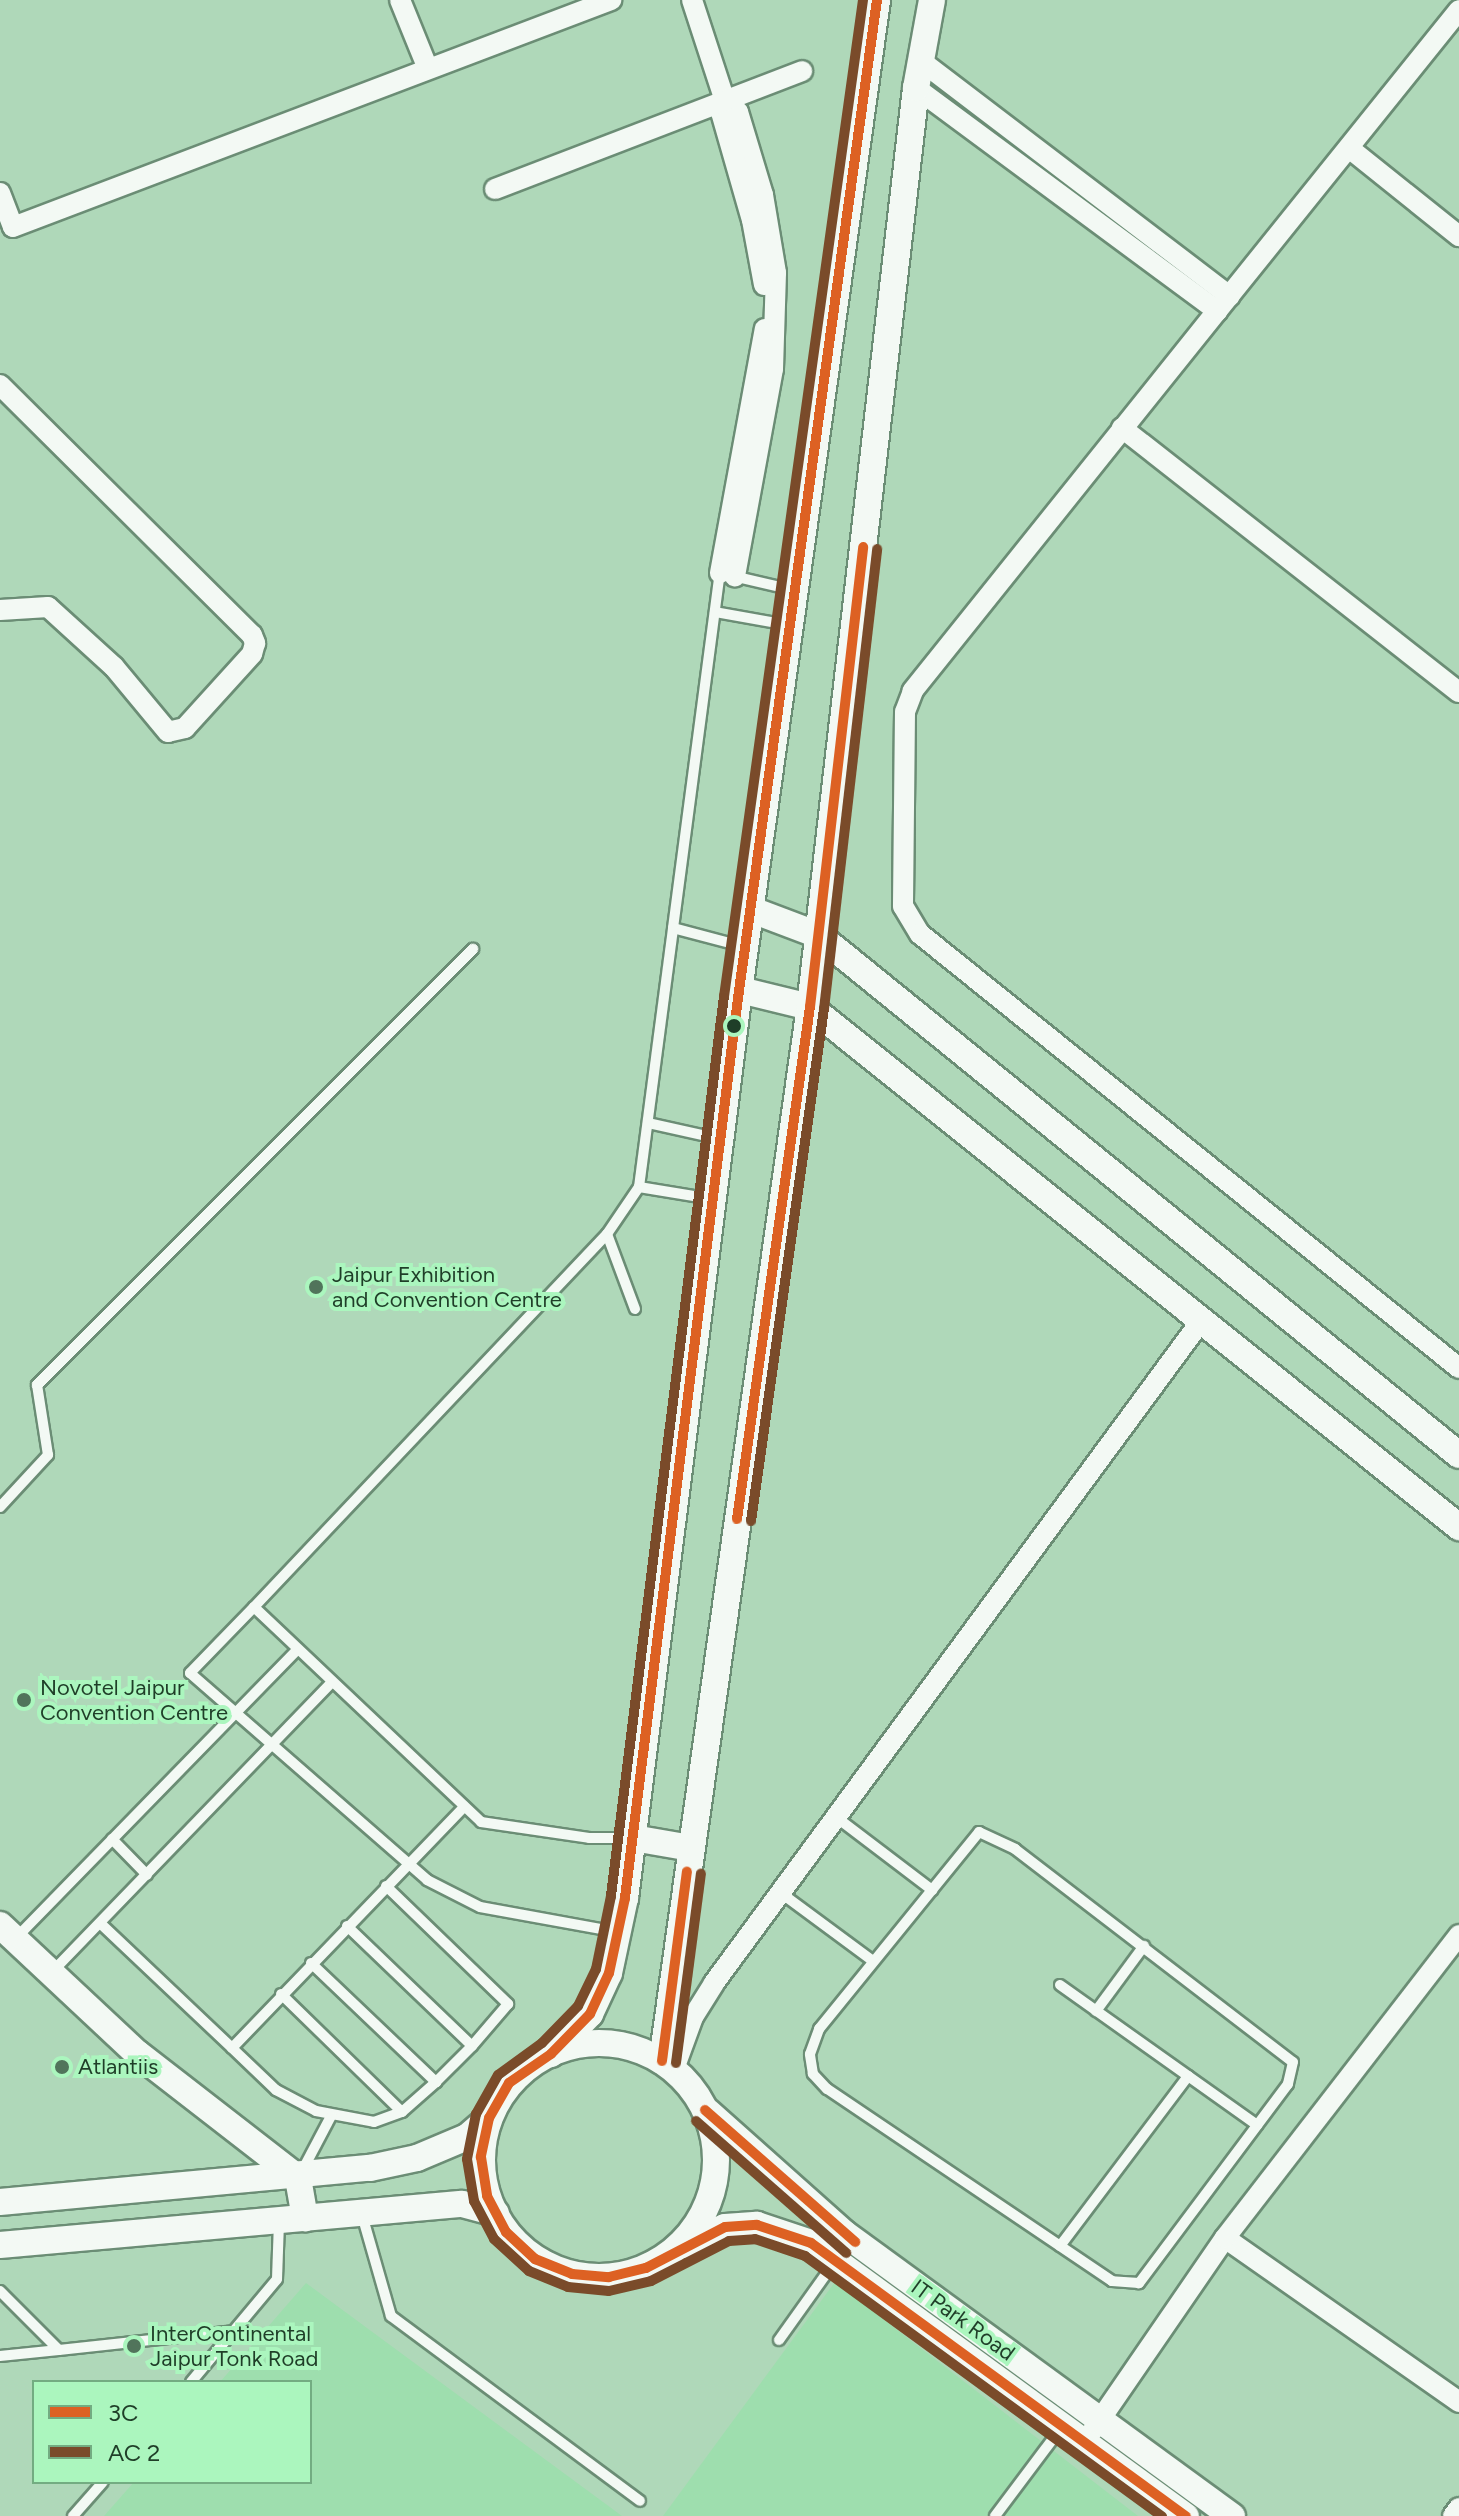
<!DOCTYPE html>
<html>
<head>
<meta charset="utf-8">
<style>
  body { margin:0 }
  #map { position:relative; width:1459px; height:2516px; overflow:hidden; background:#afd8b9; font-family:Figtree,sans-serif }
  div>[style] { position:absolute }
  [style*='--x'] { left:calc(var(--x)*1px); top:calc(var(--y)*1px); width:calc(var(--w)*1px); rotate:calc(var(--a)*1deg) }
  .built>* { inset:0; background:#9edeae }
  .roads { filter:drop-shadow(2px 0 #6b8d75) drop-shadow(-2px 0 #6b8d75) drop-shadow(0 2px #6b8d75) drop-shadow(0 -2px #6b8d75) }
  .service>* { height:10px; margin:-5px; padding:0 5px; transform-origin:5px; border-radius:5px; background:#f3f9f4 }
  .minor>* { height:20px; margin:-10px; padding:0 10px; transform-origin:10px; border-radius:10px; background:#f3f9f4 }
  .tertiary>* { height:26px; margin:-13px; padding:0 13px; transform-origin:13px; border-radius:13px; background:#f3f9f4 }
  .tertiary>.ring { margin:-13px; padding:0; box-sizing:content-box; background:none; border:26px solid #f3f9f4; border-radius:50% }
  .bus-1>* { height:10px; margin:-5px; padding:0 5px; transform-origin:5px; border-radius:5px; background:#dd6123 }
  .bus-2>* { height:10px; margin:-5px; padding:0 5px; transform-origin:5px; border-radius:5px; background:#7a4b2a }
  .dots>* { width:22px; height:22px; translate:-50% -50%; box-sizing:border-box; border:4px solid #abf6be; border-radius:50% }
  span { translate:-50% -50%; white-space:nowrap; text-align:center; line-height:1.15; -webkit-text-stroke:8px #abf6be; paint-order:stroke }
  .poi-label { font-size:22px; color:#1f3e28 }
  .left { translate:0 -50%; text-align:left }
  .street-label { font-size:22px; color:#1f3e28 }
  .legend { position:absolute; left:32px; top:2380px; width:280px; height:104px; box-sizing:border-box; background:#abf6be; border:2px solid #73ac82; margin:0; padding:10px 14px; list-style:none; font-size:24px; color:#1f3e28 }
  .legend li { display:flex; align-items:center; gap:16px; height:40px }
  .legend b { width:40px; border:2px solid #73ac82 }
</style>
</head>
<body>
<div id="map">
  <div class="built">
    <i style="clip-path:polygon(835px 2282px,1138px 2516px,663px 2516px)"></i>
    <i style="clip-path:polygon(306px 2283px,622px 2516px,104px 2516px,134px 2482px,310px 2482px,310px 2382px,220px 2382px)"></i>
  </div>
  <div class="roads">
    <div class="service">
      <i style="--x:715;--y:612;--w:74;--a:10.1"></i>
      <i style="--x:745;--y:947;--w:74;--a:-165.2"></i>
      <i style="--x:673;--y:928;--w:358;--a:-82.5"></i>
      <i style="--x:720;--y:573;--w:75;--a:13.1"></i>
      <i style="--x:648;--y:1123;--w:74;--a:12.5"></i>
      <i style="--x:639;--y:1187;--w:261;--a:-82.5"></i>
      <i style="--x:607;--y:1234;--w:514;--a:133.42"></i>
      <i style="--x:254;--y:1607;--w:313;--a:43.4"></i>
      <i style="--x:481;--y:1822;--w:109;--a:8.4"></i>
      <i style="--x:589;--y:1838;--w:42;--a:0"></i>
      <i style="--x:635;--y:1309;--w:80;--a:-110.5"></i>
      <i style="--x:607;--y:1234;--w:57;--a:-55.8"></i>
      <i style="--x:639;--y:1187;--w:74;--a:9.3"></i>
      <i style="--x:0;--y:1507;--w:71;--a:-47.3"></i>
      <i style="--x:48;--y:1455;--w:71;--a:-98.9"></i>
      <i style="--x:37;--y:1385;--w:617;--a:-45"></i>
      <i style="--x:254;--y:1607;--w:92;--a:134.1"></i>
      <i style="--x:190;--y:1673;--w:315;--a:41.1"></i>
      <i style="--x:427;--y:1880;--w:59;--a:27"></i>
      <i style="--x:480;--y:1907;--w:139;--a:10.3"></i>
      <i style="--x:836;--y:1817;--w:121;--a:37.2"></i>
      <i style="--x:979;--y:1832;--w:40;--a:25"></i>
      <i style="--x:1015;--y:1849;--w:350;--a:37.5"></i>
      <i style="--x:1293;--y:2062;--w:23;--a:103"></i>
      <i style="--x:1288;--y:2084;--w:249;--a:126.8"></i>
      <i style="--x:1139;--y:2283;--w:27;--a:-176"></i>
      <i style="--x:1112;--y:2281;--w:344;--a:-146"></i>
      <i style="--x:827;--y:2089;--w:21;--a:-133"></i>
      <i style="--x:813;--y:2074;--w:20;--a:-99"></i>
      <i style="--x:810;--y:2054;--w:27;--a:-70"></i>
      <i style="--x:819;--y:2029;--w:254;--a:-50.9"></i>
      <i style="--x:112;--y:1839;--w:50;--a:45.8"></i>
      <i style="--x:386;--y:1886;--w:170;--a:44"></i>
      <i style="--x:508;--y:2004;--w:55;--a:130.6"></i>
      <i style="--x:781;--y:1893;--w:114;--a:36.5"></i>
      <i style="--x:100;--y:1923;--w:182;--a:43.4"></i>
      <i style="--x:232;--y:2048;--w:335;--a:-46.1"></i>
      <i style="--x:347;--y:1926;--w:173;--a:43.8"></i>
      <i style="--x:472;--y:2046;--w:51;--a:135"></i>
      <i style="--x:16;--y:1938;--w:402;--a:-45.7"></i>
      <i style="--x:311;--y:1963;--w:173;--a:43.6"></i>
      <i style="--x:436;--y:2082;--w:45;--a:138.6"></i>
      <i style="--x:52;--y:1972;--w:400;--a:-46"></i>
      <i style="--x:1060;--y:1985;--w:242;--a:35.4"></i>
      <i style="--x:1096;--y:2011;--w:81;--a:-53.6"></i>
      <i style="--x:232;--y:2048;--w:61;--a:43.7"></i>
      <i style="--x:276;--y:2090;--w:45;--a:27.7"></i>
      <i style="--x:316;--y:2111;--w:59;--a:10.7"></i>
      <i style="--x:374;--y:2122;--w:30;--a:-20"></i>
      <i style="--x:402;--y:2112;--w:169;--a:-135.7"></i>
      <i style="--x:301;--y:2173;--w:64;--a:-62.2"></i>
      <i style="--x:362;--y:2215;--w:105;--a:74"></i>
      <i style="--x:391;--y:2316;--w:310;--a:36.6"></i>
      <i style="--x:1060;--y:2246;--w:213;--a:-53"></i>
      <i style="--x:0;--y:2291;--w:83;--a:45"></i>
      <i style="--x:59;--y:2350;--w:177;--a:-6.2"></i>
      <i style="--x:779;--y:2340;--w:95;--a:-54.5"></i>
      <i style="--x:0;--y:2356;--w:59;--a:-5.8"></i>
      <i style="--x:191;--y:2382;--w:134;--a:-50.1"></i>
      <i style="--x:277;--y:2279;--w:58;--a:-88"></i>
      <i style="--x:73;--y:2516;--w:45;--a:-48.6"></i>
      <i style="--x:995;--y:2516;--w:110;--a:-53.1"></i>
    </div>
    <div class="minor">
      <i style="--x:400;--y:0;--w:74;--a:67.9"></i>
      <i style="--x:692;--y:0;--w:106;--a:71.9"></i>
      <i style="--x:725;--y:101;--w:17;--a:40"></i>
      <i style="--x:738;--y:112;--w:87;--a:73.2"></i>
      <i style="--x:763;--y:195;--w:79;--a:80.5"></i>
      <i style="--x:776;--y:273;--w:96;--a:91.8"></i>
      <i style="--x:773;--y:369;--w:211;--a:100.4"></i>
      <i style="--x:921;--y:61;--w:388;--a:37.3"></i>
      <i style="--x:916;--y:88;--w:375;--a:36.5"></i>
      <i style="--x:1217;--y:311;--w:386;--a:-51.2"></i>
      <i style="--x:725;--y:101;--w:12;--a:110"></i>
      <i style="--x:721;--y:112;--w:112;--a:74"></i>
      <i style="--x:752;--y:220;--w:66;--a:79.5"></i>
      <i style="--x:1349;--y:148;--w:141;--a:38.7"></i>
      <i style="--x:495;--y:189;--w:329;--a:-21"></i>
      <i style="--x:0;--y:193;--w:36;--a:69"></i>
      <i style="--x:13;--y:227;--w:640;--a:-20.79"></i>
      <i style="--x:1217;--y:311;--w:487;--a:128.7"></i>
      <i style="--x:913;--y:691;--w:22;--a:111"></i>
      <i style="--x:905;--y:712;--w:194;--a:90.6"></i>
      <i style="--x:903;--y:906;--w:33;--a:59"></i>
      <i style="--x:920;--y:934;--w:692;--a:38.84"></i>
      <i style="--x:0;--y:385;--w:355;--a:44.8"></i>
      <i style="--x:252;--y:635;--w:9;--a:69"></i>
      <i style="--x:255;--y:643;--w:11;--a:105"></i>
      <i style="--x:252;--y:654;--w:100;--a:132.2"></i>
      <i style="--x:185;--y:728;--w:17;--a:167"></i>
      <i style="--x:168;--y:732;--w:85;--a:-129.7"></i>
      <i style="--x:114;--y:667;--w:89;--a:-137.7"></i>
      <i style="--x:48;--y:607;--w:48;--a:176.4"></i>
      <i style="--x:1122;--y:428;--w:428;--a:38.1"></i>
      <i style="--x:720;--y:573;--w:248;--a:-79.6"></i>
      <i style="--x:674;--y:2069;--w:55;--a:-69.9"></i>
      <i style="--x:693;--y:2017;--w:40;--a:-58"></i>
      <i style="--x:714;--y:1983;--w:822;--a:-53.66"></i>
      <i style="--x:1225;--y:2238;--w:286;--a:35"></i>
      <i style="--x:1093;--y:2430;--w:233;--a:-55.5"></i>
      <i style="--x:1225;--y:2238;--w:383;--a:-52.3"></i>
      <i style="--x:1453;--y:2516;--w:10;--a:-53"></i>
    </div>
    <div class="tertiary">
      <i style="--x:752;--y:910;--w:71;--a:20.7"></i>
      <i style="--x:818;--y:935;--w:825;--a:39.05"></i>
      <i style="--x:740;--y:990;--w:72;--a:13.7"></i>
      <i style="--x:810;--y:1007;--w:832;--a:38.7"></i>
      <i style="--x:633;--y:1838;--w:59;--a:9.8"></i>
      <i style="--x:0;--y:1925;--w:187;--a:43.1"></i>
      <i style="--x:137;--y:2053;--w:204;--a:37.8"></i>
      <i style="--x:298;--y:2178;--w:41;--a:80.1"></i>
      <i class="ring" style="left:482px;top:2043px;width:208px;height:208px"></i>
      <i style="--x:551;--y:2054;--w:56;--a:-45.7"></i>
      <i style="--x:590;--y:2014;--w:45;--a:-65.1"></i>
      <i style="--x:609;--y:1973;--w:77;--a:-78"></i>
      <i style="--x:625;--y:1898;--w:907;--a:-82.84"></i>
      <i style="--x:738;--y:998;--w:1008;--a:-82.07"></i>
      <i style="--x:662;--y:2061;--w:1064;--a:-82.01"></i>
      <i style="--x:810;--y:1007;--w:925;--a:-83.42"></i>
      <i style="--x:916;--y:88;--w:89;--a:-79.7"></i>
      <i style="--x:708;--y:2112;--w:183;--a:41.7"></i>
      <i style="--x:845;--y:2234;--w:479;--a:36.1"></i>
      <i style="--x:0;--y:2202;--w:372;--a:-5.3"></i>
      <i style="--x:370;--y:2168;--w:48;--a:-12"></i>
      <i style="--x:417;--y:2158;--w:54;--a:-22.8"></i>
      <i style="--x:467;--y:2137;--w:29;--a:-41"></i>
      <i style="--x:0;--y:2245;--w:464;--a:-5.1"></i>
      <i style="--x:462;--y:2204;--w:35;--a:15"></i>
      <i style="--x:685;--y:2245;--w:44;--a:-24.2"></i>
      <i style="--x:725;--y:2227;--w:32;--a:-4"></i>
      <i style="--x:757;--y:2225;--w:57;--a:18.4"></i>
      <i style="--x:811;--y:2243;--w:464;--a:36.1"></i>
    </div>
  </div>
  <div class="bus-1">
    <i style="--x:877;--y:0;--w:1008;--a:97.93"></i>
    <i style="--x:738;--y:998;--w:907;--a:97.16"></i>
    <i style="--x:625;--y:1898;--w:77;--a:102"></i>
    <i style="--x:609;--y:1973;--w:45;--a:114.9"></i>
    <i style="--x:590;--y:2014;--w:56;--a:134.3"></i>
    <i style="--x:551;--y:2054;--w:51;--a:145.4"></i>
    <i style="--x:509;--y:2083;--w:40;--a:119.7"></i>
    <i style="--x:489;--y:2118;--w:40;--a:102"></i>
    <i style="--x:481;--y:2157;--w:39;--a:81"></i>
    <i style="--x:487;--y:2196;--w:41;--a:62.2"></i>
    <i style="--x:506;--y:2232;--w:40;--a:43"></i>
    <i style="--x:535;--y:2259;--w:40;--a:22"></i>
    <i style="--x:572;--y:2274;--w:37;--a:5"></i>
    <i style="--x:609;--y:2277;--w:38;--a:-14"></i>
    <i style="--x:646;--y:2268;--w:89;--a:-27.4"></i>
    <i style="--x:725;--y:2227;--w:32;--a:-4"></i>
    <i style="--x:757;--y:2225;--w:57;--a:18.4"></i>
    <i style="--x:811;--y:2243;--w:464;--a:36.1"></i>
    <i style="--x:737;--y:1519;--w:517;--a:-81.89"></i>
    <i style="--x:810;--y:1007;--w:463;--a:-83.4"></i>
    <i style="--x:662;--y:2061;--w:191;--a:-82.5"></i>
    <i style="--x:705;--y:2110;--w:200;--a:41.3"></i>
  </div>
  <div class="bus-2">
    <i style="--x:863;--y:0;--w:1006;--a:97.94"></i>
    <i style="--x:724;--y:996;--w:907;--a:97.16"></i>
    <i style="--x:611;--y:1896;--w:75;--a:101.6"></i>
    <i style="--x:596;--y:1969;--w:41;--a:115.9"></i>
    <i style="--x:578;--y:2006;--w:52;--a:134.2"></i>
    <i style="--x:542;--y:2043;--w:54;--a:144"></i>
    <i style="--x:498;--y:2075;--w:45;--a:119.4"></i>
    <i style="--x:476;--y:2114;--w:46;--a:101.3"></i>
    <i style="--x:467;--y:2159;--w:43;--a:80.5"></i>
    <i style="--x:474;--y:2201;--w:43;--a:62.2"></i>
    <i style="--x:494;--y:2239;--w:47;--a:42.4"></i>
    <i style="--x:529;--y:2271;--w:42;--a:22.3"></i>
    <i style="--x:568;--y:2287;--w:41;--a:5.6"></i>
    <i style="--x:609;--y:2291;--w:43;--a:-13.4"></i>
    <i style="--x:651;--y:2281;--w:88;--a:-27.1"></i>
    <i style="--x:729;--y:2241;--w:26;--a:-4"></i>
    <i style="--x:755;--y:2239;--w:53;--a:18.8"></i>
    <i style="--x:805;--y:2256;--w:442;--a:36.1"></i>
    <i style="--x:751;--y:1521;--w:517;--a:-81.89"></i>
    <i style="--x:824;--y:1009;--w:463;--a:-83.4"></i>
    <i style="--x:676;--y:2063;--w:191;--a:-82.5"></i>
    <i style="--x:696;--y:2121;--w:200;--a:41.3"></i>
  </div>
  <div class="dots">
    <i style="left:734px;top:1026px;background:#1f3e28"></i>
    <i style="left:316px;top:1287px;background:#51745b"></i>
    <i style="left:24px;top:1700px;background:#51745b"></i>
    <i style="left:62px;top:2067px;background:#51745b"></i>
    <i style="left:134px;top:2346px;background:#51745b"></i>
  </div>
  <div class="poi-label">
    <span class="left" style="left:332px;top:1287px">Jaipur Exhibition<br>and Convention Centre</span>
    <span class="left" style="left:40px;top:1700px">Novotel Jaipur<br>Convention Centre</span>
    <span class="left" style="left:78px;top:2067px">Atlantiis</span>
    <span class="left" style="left:150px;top:2346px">InterContinental<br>Jaipur Tonk Road</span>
  </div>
  <div class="street-label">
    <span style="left:963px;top:2320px;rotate:36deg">IT Park Road</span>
  </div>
  <ul class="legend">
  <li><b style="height:10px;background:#dd6123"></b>3C</li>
  <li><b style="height:10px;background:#7a4b2a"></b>AC 2</li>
  </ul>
</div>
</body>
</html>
